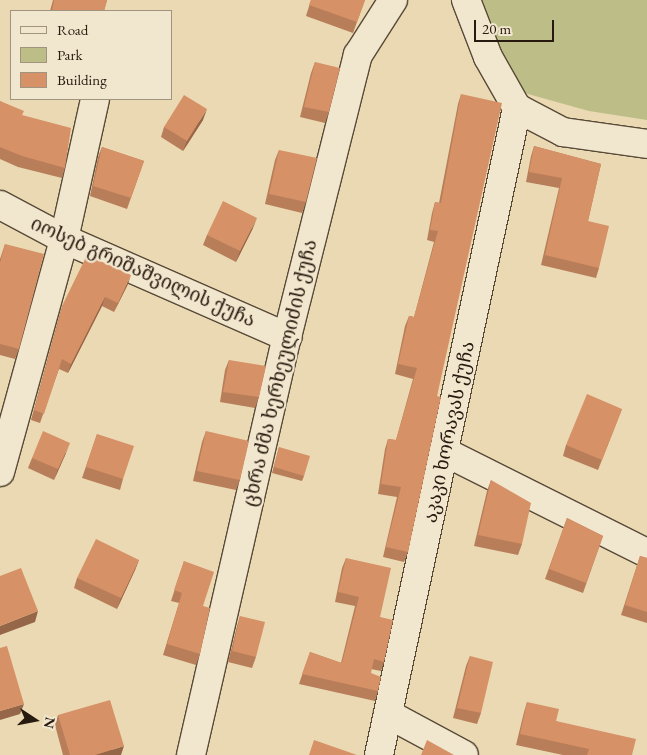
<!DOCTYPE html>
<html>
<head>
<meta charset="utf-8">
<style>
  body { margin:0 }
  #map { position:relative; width:647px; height:755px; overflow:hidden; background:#ead9b3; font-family:"EB Garamond","Noto Serif Georgian",serif }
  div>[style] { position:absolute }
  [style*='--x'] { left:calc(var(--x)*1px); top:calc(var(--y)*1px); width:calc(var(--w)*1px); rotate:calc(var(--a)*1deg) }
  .green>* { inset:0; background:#bdbd88 }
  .roads { filter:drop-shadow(1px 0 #584a37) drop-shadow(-1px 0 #584a37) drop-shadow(0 1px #584a37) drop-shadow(0 -1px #584a37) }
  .minor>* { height:28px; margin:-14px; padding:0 14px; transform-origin:14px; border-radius:14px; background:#f1e6ce }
  .wall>* { inset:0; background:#b87d59 }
  .shaded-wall>* { inset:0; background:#966648 }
  .building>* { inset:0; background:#d69167 }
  span { translate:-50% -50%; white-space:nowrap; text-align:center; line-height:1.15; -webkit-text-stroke:4.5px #f1e6ce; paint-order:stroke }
  .street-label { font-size:19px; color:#271a0e }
  .legend { position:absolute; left:10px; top:10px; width:162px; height:90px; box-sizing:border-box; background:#f1e6ce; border:1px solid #a09481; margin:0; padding:6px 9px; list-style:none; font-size:15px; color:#271a0e }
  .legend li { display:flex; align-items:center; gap:10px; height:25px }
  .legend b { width:25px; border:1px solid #a09481 }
  .north { position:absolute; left:10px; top:695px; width:50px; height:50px; -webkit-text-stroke:4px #f1e6ce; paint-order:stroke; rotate:101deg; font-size:14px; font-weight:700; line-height:20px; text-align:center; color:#271a0e }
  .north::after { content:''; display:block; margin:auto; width:18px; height:22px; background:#271a0e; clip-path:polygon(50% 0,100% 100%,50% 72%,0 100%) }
  .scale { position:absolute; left:474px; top:20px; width:80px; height:22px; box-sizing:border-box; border:2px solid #271a0e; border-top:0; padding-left:6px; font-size:15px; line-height:18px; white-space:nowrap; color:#271a0e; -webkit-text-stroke:4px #f1e6ce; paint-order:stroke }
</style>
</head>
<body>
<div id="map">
  <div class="green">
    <i style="clip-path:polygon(475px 0,647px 0,647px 120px,589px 111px,510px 89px)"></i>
  </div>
  <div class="roads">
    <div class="minor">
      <i style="--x:466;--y:0;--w:61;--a:68.9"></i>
      <i style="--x:488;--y:57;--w:59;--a:60.4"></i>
      <i style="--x:517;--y:108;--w:52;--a:27.6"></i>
      <i style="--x:563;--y:132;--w:85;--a:8.1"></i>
      <i style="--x:0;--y:205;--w:72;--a:28"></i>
      <i style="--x:64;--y:239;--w:244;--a:23.7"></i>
      <i style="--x:445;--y:452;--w:226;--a:26.6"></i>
      <i style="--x:0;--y:472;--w:242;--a:-74.6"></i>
      <i style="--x:64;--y:239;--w:143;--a:-77.5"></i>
      <i style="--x:388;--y:714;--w:86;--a:28.3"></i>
      <i style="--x:191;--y:755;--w:429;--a:-77.1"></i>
      <i style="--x:287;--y:337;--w:291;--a:-75.9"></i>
      <i style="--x:358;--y:55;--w:65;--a:-57.5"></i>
      <i style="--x:379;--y:755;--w:662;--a:-77.96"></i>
    </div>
  </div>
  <div class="wall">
    <i style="clip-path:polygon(53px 0,107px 0,104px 11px,50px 11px)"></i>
    <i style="clip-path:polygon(311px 0,365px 0,353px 33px,306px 16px)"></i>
    <i style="clip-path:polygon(315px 62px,329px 112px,325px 123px,300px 117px,311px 73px)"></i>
    <i style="clip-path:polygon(461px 94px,437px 396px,408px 552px,404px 562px,383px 557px,397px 497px,378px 494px,385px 449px,388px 439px,396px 440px,413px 379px,395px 374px,405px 326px,409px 316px,414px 317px,434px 242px,427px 240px,432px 213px,435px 202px,439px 203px,458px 104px)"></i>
    <i style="clip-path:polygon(0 101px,22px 116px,65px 168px,62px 178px,18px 167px,0 159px)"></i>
    <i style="clip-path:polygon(203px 120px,183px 151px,161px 137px,164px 127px)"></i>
    <i style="clip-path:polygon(534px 146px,601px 164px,588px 221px,599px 268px,596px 278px,541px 265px,559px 188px,526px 182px,531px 156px)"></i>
    <i style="clip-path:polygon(102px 147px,144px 161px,127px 209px,90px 196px,98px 157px)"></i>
    <i style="clip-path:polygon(279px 150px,306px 202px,302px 213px,265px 204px,275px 160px)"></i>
    <i style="clip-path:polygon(253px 228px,236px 262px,203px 245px,207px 235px)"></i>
    <i style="clip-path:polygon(5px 244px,19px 349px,15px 359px,0 355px,0 259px)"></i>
    <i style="clip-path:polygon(128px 284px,114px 312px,102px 306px,68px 373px,59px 369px,40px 423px,31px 420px,60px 313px,63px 304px)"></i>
    <i style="clip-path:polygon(229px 360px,259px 397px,255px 408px,220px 402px,225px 370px)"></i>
    <i style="clip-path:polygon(622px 409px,598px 470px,563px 456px,566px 445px)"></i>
    <i style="clip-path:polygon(206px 431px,240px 480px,236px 490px,193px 481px,202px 442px)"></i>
    <i style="clip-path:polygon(97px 434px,123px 479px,120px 490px,82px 478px)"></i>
    <i style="clip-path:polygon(279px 447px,304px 476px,302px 481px,272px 473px)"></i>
    <i style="clip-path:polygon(66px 453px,54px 480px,28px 468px,32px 458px)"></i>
    <i style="clip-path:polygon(491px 480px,522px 544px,518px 555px,474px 546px,487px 491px)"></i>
    <i style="clip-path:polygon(567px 518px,603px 536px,583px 593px,545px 579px)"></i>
    <i style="clip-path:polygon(640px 556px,647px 558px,647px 623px,621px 615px)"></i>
    <i style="clip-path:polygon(346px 558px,380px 617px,384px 662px,381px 671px,371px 669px,371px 673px,378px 691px,375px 701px,299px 684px,310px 652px,341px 663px,355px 606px,335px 602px,342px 568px)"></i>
    <i style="clip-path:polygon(139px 560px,135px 570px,117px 609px,74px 588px,77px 578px)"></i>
    <i style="clip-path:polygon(184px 561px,203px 606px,200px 654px,196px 665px,163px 655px,179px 603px,171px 601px)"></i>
    <i style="clip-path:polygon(240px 616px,256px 657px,252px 668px,228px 662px,237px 626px)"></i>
    <i style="clip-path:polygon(470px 656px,481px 713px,477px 724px,453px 718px,466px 666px)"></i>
    <i style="clip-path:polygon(527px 702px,556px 721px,632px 755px,563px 755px,516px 745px,524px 712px)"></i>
    <i style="clip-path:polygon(58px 715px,121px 755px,63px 755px,55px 725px)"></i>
  </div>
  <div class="shaded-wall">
    <i style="clip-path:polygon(207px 109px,203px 120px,183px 151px,187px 141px)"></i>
    <i style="clip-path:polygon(257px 218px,253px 228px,236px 262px,240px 251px)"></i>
    <i style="clip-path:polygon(131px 275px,128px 284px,114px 312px,118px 303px)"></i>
    <i style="clip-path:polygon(105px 297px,102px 306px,68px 373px,71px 364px)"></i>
    <i style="clip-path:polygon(70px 443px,66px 453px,54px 480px,58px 469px)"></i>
    <i style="clip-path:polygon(139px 560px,135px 570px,117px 609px,121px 598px)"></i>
    <i style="clip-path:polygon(38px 611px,35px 622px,0 635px,0 626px)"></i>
    <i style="clip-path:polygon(24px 704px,20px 714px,0 720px,0 711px)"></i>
    <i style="clip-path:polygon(124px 746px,121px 755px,95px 755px)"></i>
  </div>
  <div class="building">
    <i style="clip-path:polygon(54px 0,107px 0,104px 11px,52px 11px)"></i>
    <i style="clip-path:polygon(311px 0,365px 0,357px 22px,309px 5px)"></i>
    <i style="clip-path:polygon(315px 62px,340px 68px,329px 112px,304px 107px)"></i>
    <i style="clip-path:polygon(461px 94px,502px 103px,437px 396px,441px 397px,408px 552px,386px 547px,401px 487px,381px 484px,388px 439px,396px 440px,417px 368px,398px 364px,409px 316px,414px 317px,438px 231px,430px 230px,435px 202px,441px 203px)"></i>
    <i style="clip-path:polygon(184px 95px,207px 109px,187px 141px,164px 127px)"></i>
    <i style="clip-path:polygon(0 101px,24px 111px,22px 115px,71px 128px,65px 168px,22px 156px,0 147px)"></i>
    <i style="clip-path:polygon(534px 146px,601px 164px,588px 221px,609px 226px,599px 268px,545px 255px,562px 178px,529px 172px)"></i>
    <i style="clip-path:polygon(102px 147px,144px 161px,131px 198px,93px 186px)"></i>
    <i style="clip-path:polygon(279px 150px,317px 158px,306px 202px,269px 194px)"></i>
    <i style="clip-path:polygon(223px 201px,257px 218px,240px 251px,207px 235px)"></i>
    <i style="clip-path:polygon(5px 244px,44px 254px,19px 349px,0 344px,0 263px)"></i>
    <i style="clip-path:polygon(87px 255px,131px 275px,118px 303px,105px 297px,71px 364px,62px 359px,44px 414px,34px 410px,63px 304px)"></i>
    <i style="clip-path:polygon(229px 360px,266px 366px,259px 397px,223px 392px)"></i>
    <i style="clip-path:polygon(587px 394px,622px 409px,602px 460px,566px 445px)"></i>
    <i style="clip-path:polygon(43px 431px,70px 443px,58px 469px,32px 458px)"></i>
    <i style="clip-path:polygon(206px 431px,249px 441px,240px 480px,197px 471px)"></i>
    <i style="clip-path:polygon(97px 434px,134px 446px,123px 479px,86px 467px)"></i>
    <i style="clip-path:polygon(279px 447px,310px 456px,304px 476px,274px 467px)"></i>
    <i style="clip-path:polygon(491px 480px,531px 503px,522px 544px,478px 535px)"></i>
    <i style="clip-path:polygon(567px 518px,603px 536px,586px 583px,549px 569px)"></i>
    <i style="clip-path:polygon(96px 539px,139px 560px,121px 598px,77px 578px)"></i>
    <i style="clip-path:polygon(640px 556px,647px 558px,647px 612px,625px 605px)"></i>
    <i style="clip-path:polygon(346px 558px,391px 568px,380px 617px,393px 620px,384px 662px,374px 659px,371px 673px,381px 677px,378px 691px,302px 674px,310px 652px,342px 663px,359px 597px,338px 592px)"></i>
    <i style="clip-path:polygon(184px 561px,214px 572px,203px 606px,210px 608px,200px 654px,167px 644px,182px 593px,174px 590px)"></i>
    <i style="clip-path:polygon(21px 568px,38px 611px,0 626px,0 576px)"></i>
    <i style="clip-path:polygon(240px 616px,265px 622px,256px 657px,232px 651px)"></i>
    <i style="clip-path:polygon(7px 646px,24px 704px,0 711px,0 648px)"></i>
    <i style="clip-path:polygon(470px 656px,493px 662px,481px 713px,457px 708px)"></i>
    <i style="clip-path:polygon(110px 700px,124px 746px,95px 755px,70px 755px,58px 715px)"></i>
    <i style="clip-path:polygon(527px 702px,559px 709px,556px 721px,636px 739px,632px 755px,587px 755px,589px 749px,520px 734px)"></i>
    <i style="clip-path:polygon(314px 740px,357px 755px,309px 755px)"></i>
    <i style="clip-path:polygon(427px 740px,454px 755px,421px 755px)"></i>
  </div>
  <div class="street-label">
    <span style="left:143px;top:272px;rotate:24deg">იოსებ გრიშაშვილის ქუჩა</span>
    <span style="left:280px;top:373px;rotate:-77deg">ცხრა ძმა ხერხეულიძის ქუჩა</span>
    <span style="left:449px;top:432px;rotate:-78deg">აკაკი ხორავას ქუჩა</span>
  </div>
  <ul class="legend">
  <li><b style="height:6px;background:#f1e6ce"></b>Road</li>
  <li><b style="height:14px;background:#bdbd88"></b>Park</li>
  <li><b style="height:14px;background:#d69167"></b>Building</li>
  </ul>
  <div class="north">N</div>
  <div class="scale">20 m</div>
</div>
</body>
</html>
